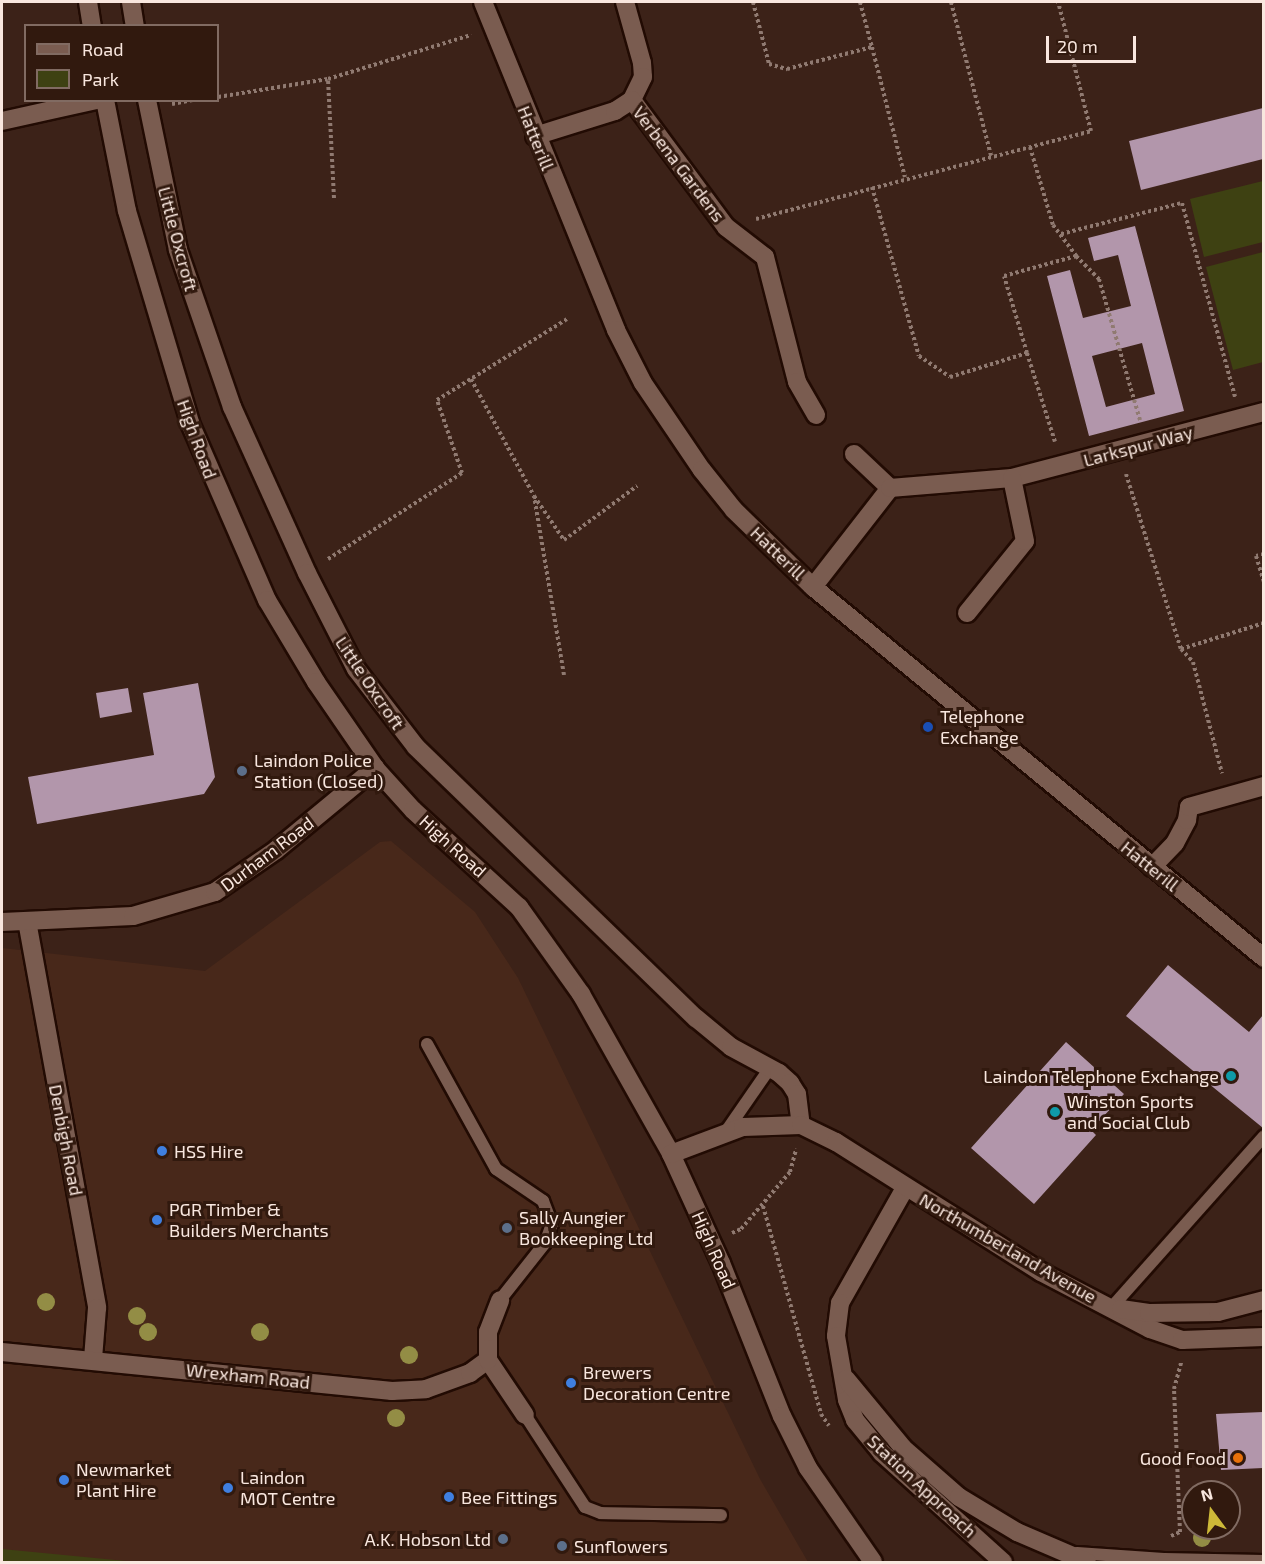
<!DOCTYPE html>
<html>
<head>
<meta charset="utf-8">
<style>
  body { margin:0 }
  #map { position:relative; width:1265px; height:1564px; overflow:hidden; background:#3c2218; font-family:"Exo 2",sans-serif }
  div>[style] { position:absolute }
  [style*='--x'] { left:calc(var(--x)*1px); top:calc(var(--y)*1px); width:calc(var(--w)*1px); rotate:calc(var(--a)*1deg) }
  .built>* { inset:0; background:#48281a }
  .green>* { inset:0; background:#3e4112 }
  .building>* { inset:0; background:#b296ab }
  .path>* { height:4px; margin-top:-2px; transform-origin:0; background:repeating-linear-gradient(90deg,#907a71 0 3px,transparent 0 6px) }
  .roads { filter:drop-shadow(2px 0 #220b03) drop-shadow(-2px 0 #220b03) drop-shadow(0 2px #220b03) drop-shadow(0 -2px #220b03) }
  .lane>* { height:12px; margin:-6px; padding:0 6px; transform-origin:6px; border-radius:6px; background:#7a5c50 }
  .street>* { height:18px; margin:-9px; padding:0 9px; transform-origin:9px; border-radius:9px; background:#7a5c50 }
  .secondary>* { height:18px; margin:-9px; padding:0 9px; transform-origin:9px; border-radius:9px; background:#7a5c50 }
  .trees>* { width:18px; height:18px; margin:-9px; border-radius:50%; background:#938d45 }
  .dots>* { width:16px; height:16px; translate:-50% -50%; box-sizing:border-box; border:3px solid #31190e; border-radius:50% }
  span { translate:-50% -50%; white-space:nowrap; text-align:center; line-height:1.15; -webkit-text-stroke:6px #31190e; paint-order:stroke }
  .street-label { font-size:18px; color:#f9e7df }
  .poi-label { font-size:18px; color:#f9e7df }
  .left { translate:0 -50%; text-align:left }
  .right { translate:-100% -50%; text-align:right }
  .frame { position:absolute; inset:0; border:3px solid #f9e7df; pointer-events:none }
  .legend { position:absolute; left:24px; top:24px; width:195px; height:78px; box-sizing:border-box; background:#31190e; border:2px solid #816b62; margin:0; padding:8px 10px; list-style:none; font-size:18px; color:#f9e7df }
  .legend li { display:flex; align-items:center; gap:12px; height:30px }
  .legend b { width:30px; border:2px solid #816b62 }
  .north { position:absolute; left:1181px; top:1480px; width:60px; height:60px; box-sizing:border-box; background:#31190e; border:2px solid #816b62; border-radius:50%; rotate:345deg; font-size:16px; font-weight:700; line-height:24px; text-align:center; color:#f9e7df }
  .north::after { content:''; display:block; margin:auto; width:21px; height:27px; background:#cdb938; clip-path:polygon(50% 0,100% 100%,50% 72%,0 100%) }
  .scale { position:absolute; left:1046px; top:36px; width:90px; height:27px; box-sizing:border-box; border:3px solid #f9e7df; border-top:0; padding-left:8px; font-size:18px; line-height:21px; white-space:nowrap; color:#f9e7df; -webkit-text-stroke:4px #31190e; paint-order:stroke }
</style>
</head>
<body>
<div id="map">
  <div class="built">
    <i style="clip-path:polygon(391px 841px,475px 912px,518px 978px,760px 1479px,808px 1562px,96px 1562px,2px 1552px,2px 948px,205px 971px,380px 842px)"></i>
  </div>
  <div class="green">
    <i style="clip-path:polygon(1263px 181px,1263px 242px,1204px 257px,1190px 199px)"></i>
    <i style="clip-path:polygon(1263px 252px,1263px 362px,1233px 370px,1206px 267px)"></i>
    <i style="clip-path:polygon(2px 1549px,136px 1562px,2px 1562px)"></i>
  </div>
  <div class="building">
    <i style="clip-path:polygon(1263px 108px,1263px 159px,1141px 190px,1129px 141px)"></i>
    <i style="clip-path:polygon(evenodd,1135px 226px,1184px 411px,1089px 436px,1047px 276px,1070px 270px,1083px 318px,1131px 306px,1118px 255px,1094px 261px,1088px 238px,1135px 226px,1142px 343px,1155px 394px,1106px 407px,1092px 356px,1142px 343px)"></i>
    <i style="clip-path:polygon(198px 683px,215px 777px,204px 794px,37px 824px,28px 777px,154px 755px,143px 693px)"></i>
    <i style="clip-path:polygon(128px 688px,132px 712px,100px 718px,96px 693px)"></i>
    <i style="clip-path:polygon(1168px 965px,1249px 1032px,1263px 1015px,1263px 1128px,1126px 1016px)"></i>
    <i style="clip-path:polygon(1066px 1042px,1124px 1094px,1091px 1130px,1096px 1135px,1034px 1204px,971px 1148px)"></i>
    <i style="clip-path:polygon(1263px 1412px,1263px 1468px,1221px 1470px,1216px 1414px)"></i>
  </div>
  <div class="path">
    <i style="--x:753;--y:2;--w:64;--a:75.5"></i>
    <i style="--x:769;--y:64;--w:19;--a:16"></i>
    <i style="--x:787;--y:69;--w:88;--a:-14.5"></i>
    <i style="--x:872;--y:47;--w:134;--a:75.8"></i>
    <i style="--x:860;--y:2;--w:47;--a:75.1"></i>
    <i style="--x:951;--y:2;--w:159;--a:75.4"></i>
    <i style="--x:218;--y:97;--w:111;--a:-9.3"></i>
    <i style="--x:172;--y:104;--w:21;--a:-11"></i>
    <i style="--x:1030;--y:147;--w:81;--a:73.6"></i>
    <i style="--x:1053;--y:225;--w:39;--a:53"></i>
    <i style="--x:872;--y:187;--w:175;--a:74.5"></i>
    <i style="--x:919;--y:356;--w:37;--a:34"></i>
    <i style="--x:950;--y:377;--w:81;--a:-17.3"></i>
    <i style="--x:1027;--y:353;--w:93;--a:72.5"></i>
    <i style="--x:334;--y:198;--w:119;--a:-92.9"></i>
    <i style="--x:328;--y:79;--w:150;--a:-17.1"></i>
    <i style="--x:756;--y:219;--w:346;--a:-14.7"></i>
    <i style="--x:1091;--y:131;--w:133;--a:-104.3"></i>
    <i style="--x:1061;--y:234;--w:125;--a:-14.4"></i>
    <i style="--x:1182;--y:203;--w:201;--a:74.7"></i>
    <i style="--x:1027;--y:353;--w:80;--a:-106.6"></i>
    <i style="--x:1004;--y:276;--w:75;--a:-15.5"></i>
    <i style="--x:1076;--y:256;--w:33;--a:45"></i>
    <i style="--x:1099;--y:279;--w:147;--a:73.8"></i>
    <i style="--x:471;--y:379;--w:133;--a:61.7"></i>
    <i style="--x:1126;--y:474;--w:183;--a:72.6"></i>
    <i style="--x:1181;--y:649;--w:18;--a:47"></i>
    <i style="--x:1193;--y:662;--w:115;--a:75.4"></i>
    <i style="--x:1264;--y:554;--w:8;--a:166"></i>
    <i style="--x:1256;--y:556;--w:28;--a:73"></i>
    <i style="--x:328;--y:559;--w:159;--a:-32.7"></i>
    <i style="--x:462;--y:473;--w:77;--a:-108.9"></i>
    <i style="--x:437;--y:400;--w:153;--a:-31.9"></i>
    <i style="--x:1181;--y:649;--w:87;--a:-17.4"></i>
    <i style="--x:564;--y:675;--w:181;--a:-99.5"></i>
    <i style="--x:534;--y:496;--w:53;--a:55.7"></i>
    <i style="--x:564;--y:540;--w:91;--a:-36.5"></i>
    <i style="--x:763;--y:1206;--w:216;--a:74.4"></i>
    <i style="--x:821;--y:1414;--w:14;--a:56"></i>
    <i style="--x:732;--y:1233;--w:10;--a:-24"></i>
    <i style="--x:741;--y:1229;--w:75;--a:-49.3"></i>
    <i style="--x:790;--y:1172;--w:24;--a:-75"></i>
    <i style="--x:1171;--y:1536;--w:10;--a:-24"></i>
    <i style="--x:1180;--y:1532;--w:143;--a:-92.4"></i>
    <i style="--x:1174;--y:1389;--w:28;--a:-75"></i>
  </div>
  <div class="roads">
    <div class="lane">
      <i style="--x:427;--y:1044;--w:143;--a:61.1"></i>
      <i style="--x:496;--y:1169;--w:57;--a:34.2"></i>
      <i style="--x:543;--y:1201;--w:25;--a:69"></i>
      <i style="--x:552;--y:1224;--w:20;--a:110"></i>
      <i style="--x:545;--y:1243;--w:73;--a:128.3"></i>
      <i style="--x:727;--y:1130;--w:75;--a:-55.3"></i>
      <i style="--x:1111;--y:1308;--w:230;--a:-48.3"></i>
      <i style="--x:525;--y:1415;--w:110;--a:56.9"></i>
      <i style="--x:585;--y:1507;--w:17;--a:21"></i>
      <i style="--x:601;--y:1513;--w:120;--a:1"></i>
      <i style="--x:1077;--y:1553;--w:87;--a:3.9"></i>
      <i style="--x:1164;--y:1559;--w:100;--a:1.1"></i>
    </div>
    <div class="street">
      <i style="--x:131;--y:2;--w:24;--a:81"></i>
      <i style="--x:625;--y:2;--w:63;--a:74.4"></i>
      <i style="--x:642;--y:63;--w:14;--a:86"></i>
      <i style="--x:643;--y:77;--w:25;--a:116"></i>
      <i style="--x:632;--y:100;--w:158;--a:53.5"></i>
      <i style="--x:726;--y:227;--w:49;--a:37.6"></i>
      <i style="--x:765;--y:257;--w:129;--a:75.6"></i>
      <i style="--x:797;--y:382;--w:38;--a:60"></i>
      <i style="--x:147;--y:100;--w:153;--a:78.3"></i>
      <i style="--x:178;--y:250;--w:166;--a:71"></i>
      <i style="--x:232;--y:407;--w:182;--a:65.7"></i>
      <i style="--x:307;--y:573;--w:108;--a:63"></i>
      <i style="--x:356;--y:669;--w:98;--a:52.4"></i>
      <i style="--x:416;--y:747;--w:390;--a:44.1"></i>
      <i style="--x:696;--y:1018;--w:45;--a:39.6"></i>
      <i style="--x:731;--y:1047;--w:55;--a:28.4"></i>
      <i style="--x:779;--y:1073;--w:15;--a:42"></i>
      <i style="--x:790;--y:1083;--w:13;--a:58"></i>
      <i style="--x:797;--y:1094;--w:31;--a:83"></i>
      <i style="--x:2;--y:121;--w:97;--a:-12.5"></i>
      <i style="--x:535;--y:136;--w:84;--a:-17.4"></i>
      <i style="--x:615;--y:111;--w:20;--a:-33"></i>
      <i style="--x:854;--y:454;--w:50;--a:43.4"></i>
      <i style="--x:813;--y:587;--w:125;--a:-52.1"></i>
      <i style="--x:890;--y:488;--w:122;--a:-4.7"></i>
      <i style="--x:1012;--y:478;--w:260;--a:-14.7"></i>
      <i style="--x:967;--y:613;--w:92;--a:-51.1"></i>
      <i style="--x:1025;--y:541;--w:64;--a:-101.7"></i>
      <i style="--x:1152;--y:867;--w:33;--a:-46"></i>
      <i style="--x:1175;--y:843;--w:26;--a:-62"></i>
      <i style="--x:1187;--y:820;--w:13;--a:-81"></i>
      <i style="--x:1189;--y:807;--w:78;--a:-15.6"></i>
      <i style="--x:27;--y:921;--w:393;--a:79.7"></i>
      <i style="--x:97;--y:1308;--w:51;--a:94.5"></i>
      <i style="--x:905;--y:1188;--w:132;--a:119.5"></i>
      <i style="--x:840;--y:1303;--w:33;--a:97"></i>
      <i style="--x:836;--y:1336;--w:65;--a:80.2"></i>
      <i style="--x:847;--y:1400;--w:22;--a:68"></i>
      <i style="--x:855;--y:1420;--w:43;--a:50.7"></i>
      <i style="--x:882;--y:1453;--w:163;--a:42"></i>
      <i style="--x:2;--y:1352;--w:392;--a:5.7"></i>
      <i style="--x:392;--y:1391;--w:34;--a:-3"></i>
      <i style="--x:426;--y:1389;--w:47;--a:-20"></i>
      <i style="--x:470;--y:1373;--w:22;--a:-36"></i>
      <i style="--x:488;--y:1360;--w:66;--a:56.1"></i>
      <i style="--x:488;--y:1360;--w:28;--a:-90"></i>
      <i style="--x:488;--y:1332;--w:34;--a:-69"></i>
      <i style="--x:846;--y:1379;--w:89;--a:50.4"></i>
      <i style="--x:903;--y:1448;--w:74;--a:41.2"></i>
      <i style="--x:959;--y:1497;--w:68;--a:31.1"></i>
      <i style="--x:1017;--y:1532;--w:76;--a:23.2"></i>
    </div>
    <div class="secondary">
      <i style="--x:88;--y:2;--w:24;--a:81"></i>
      <i style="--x:483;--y:2;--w:354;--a:67.9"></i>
      <i style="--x:616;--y:330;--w:59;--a:63"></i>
      <i style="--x:643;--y:383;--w:105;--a:55.9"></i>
      <i style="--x:702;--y:470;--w:51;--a:51.3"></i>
      <i style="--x:734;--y:510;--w:110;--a:44.3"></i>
      <i style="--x:813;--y:587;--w:584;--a:39.44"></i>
      <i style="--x:105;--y:100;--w:113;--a:78.8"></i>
      <i style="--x:127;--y:211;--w:221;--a:73.4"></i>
      <i style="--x:190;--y:423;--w:193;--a:66.5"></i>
      <i style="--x:267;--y:600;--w:96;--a:59.1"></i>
      <i style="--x:316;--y:682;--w:104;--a:55.5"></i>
      <i style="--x:375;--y:768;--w:57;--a:47.9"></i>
      <i style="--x:413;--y:810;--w:144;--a:42.5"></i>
      <i style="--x:519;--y:907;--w:107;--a:54.5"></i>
      <i style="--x:581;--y:994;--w:184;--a:60.6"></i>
      <i style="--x:671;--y:1154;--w:120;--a:65.4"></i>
      <i style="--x:721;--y:1263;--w:165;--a:68.3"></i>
      <i style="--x:782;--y:1416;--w:58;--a:63.4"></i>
      <i style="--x:808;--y:1468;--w:114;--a:55.3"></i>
      <i style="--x:2;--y:922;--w:131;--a:-2.6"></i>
      <i style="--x:133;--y:916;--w:85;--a:-16.3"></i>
      <i style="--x:215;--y:892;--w:74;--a:-34.5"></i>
      <i style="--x:276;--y:850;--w:129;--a:-39.6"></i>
      <i style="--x:671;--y:1154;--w:77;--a:-20.6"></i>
      <i style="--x:743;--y:1127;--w:58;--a:-2"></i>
      <i style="--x:801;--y:1125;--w:39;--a:26"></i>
      <i style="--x:836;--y:1142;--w:243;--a:32.4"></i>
      <i style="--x:1041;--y:1272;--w:123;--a:27.6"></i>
      <i style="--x:1150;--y:1329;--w:34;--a:19"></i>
      <i style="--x:1182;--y:1340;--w:82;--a:-2.1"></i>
      <i style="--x:1121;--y:1309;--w:28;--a:8"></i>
      <i style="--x:1149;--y:1313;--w:69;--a:-0.8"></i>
      <i style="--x:1218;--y:1312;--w:48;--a:-14.6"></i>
    </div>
  </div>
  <div class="trees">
    <i style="left:46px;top:1302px"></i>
    <i style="left:137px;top:1316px"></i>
    <i style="left:148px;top:1332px"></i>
    <i style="left:260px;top:1332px"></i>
    <i style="left:409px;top:1355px"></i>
    <i style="left:396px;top:1418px"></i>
    <i style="left:1202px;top:1538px"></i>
  </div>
  <div class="dots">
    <i style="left:928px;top:727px;background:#1a4fb4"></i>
    <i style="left:242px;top:771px;background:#5c6f8a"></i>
    <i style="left:1231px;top:1076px;background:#0f9aa8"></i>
    <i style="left:1055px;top:1112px;background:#0f9aa8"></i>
    <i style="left:162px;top:1151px;background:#3f7fe0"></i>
    <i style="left:157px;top:1220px;background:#3f7fe0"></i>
    <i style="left:507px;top:1228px;background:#5c6f8a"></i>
    <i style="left:571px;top:1383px;background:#3f7fe0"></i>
    <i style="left:1238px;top:1458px;background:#e8710a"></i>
    <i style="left:64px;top:1480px;background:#3f7fe0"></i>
    <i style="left:228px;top:1488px;background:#3f7fe0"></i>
    <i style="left:449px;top:1497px;background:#3f7fe0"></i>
    <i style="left:503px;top:1539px;background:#5c6f8a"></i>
    <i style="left:562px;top:1546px;background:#5c6f8a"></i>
  </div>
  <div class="street-label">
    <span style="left:536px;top:138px;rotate:68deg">Hatterill</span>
    <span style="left:679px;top:164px;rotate:53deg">Verbena Gardens</span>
    <span style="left:178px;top:239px;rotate:75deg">Little Oxcroft</span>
    <span style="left:197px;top:439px;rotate:70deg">High Road</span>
    <span style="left:1138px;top:446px;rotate:-15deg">Larkspur Way</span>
    <span style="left:778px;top:553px;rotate:44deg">Hatterill</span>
    <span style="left:370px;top:683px;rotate:56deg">Little Oxcroft</span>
    <span style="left:453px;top:846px;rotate:42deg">High Road</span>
    <span style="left:267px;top:854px;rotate:-37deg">Durham Road</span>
    <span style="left:1150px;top:866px;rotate:39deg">Hatterill</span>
    <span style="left:66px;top:1140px;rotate:79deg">Denbigh Road</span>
    <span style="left:1008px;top:1248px;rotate:30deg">Northumberland Avenue</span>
    <span style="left:714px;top:1250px;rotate:66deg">High Road</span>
    <span style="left:248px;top:1376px;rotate:6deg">Wrexham Road</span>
    <span style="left:922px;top:1486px;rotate:43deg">Station Approach</span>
  </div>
  <div class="poi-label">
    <span class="left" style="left:940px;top:727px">Telephone<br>Exchange</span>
    <span class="left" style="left:254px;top:771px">Laindon Police<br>Station (Closed)</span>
    <span class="right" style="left:1219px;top:1076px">Laindon Telephone Exchange</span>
    <span class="left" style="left:1067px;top:1112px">Winston Sports<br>and Social Club</span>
    <span class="left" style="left:174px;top:1151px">HSS Hire</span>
    <span class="left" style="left:169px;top:1220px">PGR Timber &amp;<br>Builders Merchants</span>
    <span class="left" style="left:519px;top:1228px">Sally Aungier<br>Bookkeeping Ltd</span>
    <span class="left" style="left:583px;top:1383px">Brewers<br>Decoration Centre</span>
    <span class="right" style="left:1226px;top:1458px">Good Food</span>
    <span class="left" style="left:76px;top:1480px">Newmarket<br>Plant Hire</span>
    <span class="left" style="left:240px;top:1488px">Laindon<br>MOT Centre</span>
    <span class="left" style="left:461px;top:1497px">Bee Fittings</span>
    <span class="right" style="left:491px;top:1539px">A.K. Hobson Ltd</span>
    <span class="left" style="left:574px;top:1546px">Sunflowers</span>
  </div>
  <div class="frame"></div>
  <ul class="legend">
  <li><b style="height:8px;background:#7a5c50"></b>Road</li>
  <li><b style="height:16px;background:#3e4112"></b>Park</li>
  </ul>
  <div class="north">N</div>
  <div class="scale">20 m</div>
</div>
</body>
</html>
